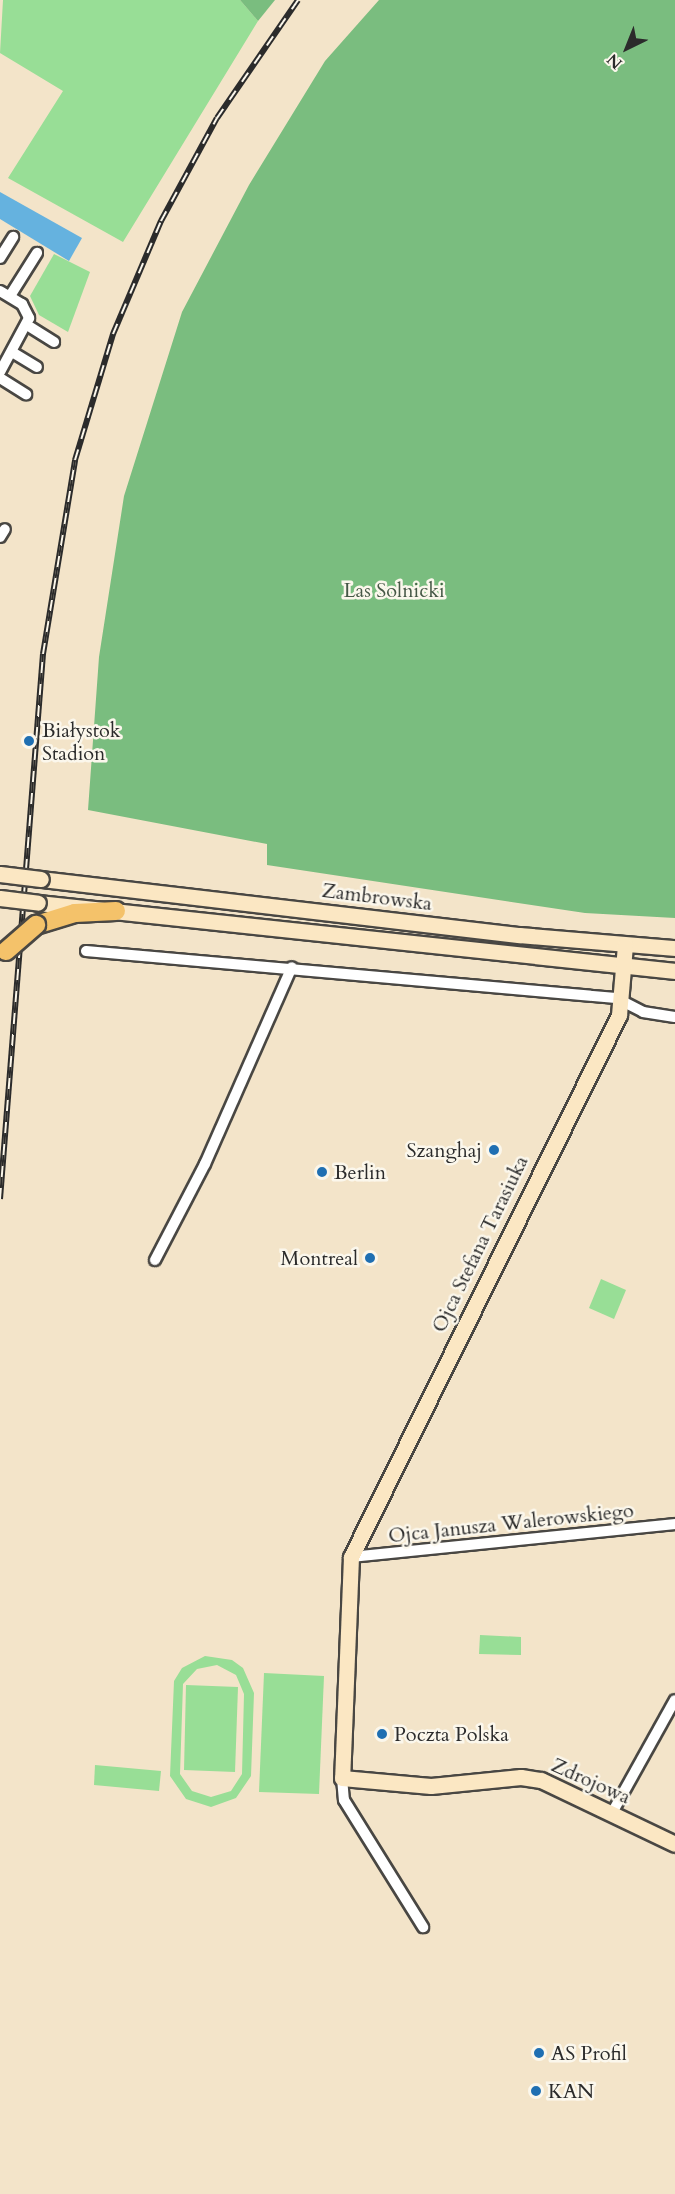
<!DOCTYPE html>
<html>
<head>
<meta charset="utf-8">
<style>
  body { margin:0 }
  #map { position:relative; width:675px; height:2194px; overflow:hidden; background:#f3e4c9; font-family:Cardo,serif }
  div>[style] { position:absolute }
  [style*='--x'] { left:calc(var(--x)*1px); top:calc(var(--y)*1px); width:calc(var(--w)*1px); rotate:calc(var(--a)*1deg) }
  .green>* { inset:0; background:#98de96 }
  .forest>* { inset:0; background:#7abd7f }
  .water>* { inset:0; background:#65b2df }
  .roads { filter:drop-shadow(2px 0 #494743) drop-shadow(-2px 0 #494743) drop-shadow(0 2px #494743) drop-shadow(0 -2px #494743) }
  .street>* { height:10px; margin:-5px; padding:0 5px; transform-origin:5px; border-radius:5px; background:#fff }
  .secondary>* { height:15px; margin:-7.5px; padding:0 7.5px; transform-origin:7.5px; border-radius:7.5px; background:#fbe7c3 }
  .primary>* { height:18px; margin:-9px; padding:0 9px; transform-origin:9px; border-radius:9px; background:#f4c26a }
  .rail>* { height:6px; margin-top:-3px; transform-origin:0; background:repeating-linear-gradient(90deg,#fbf7ec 0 11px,#2b2b2b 0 22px); box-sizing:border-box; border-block:2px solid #2b2b2b }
  .bridges { filter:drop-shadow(2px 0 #494743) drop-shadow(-2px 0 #494743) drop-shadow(0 2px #494743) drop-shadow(0 -2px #494743) }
  .secondary-bridge>* { height:15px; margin:-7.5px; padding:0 7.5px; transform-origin:7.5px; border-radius:7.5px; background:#fbe7c3 }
  .primary-bridge>* { height:18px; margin:-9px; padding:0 9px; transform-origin:9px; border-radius:9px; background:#f4c26a }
  .dots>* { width:16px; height:16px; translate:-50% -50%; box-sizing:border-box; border:3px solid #fbf7ec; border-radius:50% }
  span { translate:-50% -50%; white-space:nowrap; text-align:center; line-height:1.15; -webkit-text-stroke:5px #fbf7ec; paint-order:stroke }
  .park-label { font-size:20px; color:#465846 }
  .poi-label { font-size:20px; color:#2b2b2b }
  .left { translate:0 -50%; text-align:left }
  .right { translate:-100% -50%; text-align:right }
  .street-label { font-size:20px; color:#2b2b2b }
  .north { position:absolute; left:597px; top:18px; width:60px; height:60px; -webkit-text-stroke:4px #fbf7ec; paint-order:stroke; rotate:223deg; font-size:16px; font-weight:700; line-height:24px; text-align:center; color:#2b2b2b }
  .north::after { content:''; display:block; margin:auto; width:21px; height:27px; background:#2b2b2b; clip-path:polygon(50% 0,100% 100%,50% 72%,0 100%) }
</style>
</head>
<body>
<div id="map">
  <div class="green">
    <i style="clip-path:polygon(3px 0,240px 0,258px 21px,123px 242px,8px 178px,63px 91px,0 53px)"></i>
    <i style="clip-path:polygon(54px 254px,90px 272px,68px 332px,39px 315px,30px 296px)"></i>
    <i style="clip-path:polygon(601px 1279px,626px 1290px,614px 1319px,589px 1308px)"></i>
    <i style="clip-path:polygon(480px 1635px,521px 1637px,521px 1655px,479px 1654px)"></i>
    <i style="clip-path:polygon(evenodd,205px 1656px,232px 1660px,243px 1668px,254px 1693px,251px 1776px,236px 1798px,211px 1807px,186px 1799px,170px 1776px,174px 1681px,182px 1668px,205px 1656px,217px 1665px,236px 1675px,244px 1694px,242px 1774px,231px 1791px,211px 1797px,192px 1791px,180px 1774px,183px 1684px,197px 1669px,217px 1665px)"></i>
    <i style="clip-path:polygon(264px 1673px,324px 1676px,319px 1794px,259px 1792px)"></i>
    <i style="clip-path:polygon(186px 1685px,238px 1687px,235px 1772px,184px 1770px)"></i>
    <i style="clip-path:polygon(95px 1765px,161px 1771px,159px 1791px,94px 1785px)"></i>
  </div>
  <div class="forest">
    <i style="clip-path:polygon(240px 0,275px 0,258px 21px)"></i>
    <i style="clip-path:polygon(379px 0,675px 0,675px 918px,585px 913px,267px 865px,267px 844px,88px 810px,99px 657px,124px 496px,182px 312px,249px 185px,325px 61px)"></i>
  </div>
  <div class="water">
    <i style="clip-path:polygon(0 192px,82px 238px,69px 261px,0 219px)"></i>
  </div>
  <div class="roads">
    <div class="street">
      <i style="--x:0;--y:258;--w:25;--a:-58"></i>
      <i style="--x:0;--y:291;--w:26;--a:31"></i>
      <i style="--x:22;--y:304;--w:16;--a:63"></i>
      <i style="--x:29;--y:318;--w:61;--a:118.2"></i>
      <i style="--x:10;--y:296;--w:51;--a:-57.9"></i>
      <i style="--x:27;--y:325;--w:32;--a:32"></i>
      <i style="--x:12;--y:352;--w:29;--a:31"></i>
      <i style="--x:0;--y:378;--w:31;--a:32"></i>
      <i style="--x:0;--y:537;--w:9;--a:-58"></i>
      <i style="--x:86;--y:951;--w:532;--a:5.07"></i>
      <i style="--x:616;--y:998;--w:30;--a:27"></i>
      <i style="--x:643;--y:1012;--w:32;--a:9"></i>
      <i style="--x:155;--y:1260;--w:108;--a:-62.5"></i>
      <i style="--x:205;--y:1164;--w:215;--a:-66.2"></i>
      <i style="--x:351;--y:1557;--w:326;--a:-5.8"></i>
      <i style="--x:342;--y:1778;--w:22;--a:85"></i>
      <i style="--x:344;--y:1800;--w:150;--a:58.1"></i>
      <i style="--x:612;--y:1813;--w:129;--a:-60.9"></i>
    </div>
    <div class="secondary">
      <i style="--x:41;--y:879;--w:481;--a:6.7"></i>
      <i style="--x:519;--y:935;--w:157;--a:4.8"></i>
      <i style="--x:38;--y:903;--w:641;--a:6.09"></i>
      <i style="--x:625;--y:945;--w:70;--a:94.9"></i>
      <i style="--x:619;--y:1015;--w:605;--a:116.31"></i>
      <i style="--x:351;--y:1557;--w:221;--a:92.3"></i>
      <i style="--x:342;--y:1778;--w:89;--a:5.1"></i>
      <i style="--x:431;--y:1786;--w:90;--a:-5.7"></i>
      <i style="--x:521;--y:1777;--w:20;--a:9"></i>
      <i style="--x:541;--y:1780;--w:148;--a:25.5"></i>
    </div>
    <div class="primary">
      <i style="--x:36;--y:925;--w:41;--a:-17.1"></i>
      <i style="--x:75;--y:913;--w:41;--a:-2.8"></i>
    </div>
  </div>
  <div class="rail">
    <i style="--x:0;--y:1199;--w:547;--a:-85.49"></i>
    <i style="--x:43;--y:654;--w:197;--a:-80.6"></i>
    <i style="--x:75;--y:460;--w:132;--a:-73.2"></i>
    <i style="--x:113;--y:334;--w:123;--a:-67"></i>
    <i style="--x:161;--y:221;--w:117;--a:-61.5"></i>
    <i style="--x:217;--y:118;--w:143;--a:-55.5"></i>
  </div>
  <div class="bridges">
    <div class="secondary-bridge">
      <i style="--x:0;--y:874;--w:41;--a:7"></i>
      <i style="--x:0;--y:898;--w:38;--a:7"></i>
    </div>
    <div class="primary-bridge">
      <i style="--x:6;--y:951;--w:40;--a:-41"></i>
    </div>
  </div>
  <div class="dots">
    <i style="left:29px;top:741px;background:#1f6fb2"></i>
    <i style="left:494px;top:1150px;background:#1f6fb2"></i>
    <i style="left:322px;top:1172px;background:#1f6fb2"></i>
    <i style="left:370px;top:1258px;background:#1f6fb2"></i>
    <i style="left:382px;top:1734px;background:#1f6fb2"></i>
    <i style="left:539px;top:2053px;background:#1f6fb2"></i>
    <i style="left:536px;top:2091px;background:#1f6fb2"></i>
  </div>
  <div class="park-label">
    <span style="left:394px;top:590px">Las Solnicki</span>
  </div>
  <div class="poi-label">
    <span class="left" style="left:42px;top:742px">Białystok<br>Stadion</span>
    <span class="right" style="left:482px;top:1150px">Szanghaj</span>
    <span class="left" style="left:334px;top:1172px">Berlin</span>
    <span class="right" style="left:358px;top:1258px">Montreal</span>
    <span class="left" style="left:394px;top:1734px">Poczta Polska</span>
    <span class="left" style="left:551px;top:2053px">AS Profil</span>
    <span class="left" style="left:548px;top:2091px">KAN</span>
  </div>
  <div class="street-label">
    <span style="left:377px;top:897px;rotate:7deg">Zambrowska</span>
    <span style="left:480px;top:1244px;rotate:-64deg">Ojca Stefana Tarasiuka</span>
    <span style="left:511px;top:1523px;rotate:-6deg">Ojca Janusza Walerowskiego</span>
    <span style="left:591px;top:1781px;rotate:24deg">Zdrojowa</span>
  </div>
  <div class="north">N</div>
</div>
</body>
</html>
